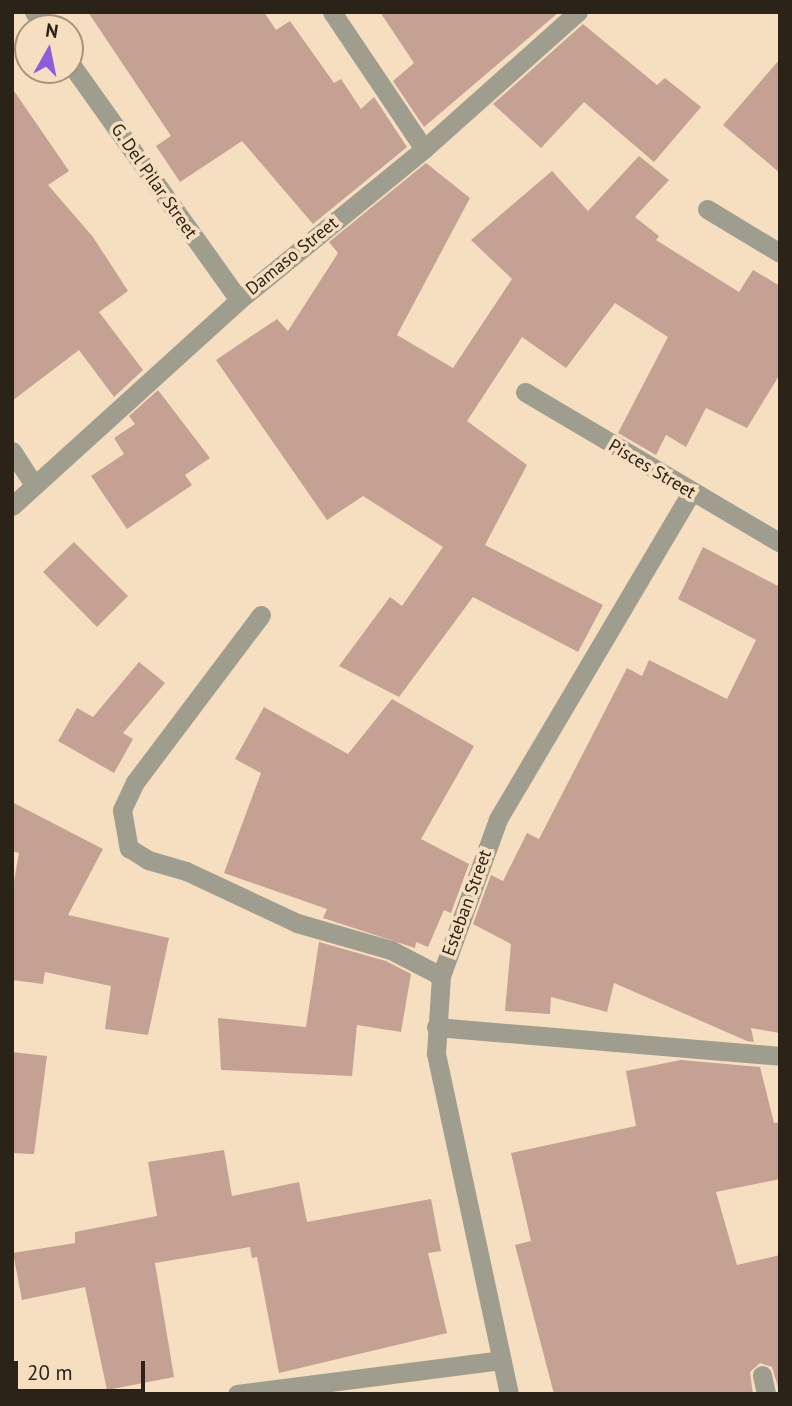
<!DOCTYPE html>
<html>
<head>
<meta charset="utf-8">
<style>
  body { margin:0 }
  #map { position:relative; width:792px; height:1406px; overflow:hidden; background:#f6dfc1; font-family:"PT Sans",sans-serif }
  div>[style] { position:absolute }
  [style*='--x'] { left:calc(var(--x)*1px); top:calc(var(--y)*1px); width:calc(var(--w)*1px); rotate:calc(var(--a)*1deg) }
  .building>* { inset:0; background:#c4a192 }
  .service>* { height:19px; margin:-9.5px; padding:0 9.5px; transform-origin:9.5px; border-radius:9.5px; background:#9f9d8e }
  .minor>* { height:19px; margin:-9.5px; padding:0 9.5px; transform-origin:9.5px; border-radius:9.5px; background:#9f9d8e }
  span { translate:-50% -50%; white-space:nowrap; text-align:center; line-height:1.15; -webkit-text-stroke:7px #f6dfc1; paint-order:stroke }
  .street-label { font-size:18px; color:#2c2318 }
  .frame { position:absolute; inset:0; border:14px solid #2c2318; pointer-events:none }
  .north { position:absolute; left:14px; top:14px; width:70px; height:70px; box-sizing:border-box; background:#f6dfc1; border:2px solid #a5947d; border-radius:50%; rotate:9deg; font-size:19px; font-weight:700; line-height:28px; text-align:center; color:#2c2318 }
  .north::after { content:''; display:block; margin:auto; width:24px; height:32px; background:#8c5fd9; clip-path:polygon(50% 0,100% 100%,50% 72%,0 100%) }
  .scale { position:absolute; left:14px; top:1361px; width:131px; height:32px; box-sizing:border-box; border:4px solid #2c2318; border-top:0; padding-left:9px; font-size:21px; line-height:24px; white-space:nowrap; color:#2c2318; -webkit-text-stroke:5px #f6dfc1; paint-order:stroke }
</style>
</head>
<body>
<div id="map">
  <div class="building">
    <i style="clip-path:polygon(88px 12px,264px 12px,276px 30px,290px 21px,334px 83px,341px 79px,361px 109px,374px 97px,407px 147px,313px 224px,242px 141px,180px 182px,156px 146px,171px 136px)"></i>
    <i style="clip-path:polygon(380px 12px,559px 12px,424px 127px,393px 81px,414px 63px)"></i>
    <i style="clip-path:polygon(583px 24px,657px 85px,665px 78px,701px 107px,654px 162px,584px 102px,541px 148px,493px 104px)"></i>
    <i style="clip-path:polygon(780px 59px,780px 173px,723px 125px)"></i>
    <i style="clip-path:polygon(12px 88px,69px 171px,48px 185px,93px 237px,128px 291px,99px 312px,143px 370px,114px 397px,79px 350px,12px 401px)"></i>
    <i style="clip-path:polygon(639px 156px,669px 180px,635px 217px,659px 236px,656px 240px,739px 292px,753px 270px,780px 286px,780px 374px,747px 428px,706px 408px,686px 447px,666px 435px,656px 455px,618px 433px,668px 337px,615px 303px,566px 368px,522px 337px,467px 421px,527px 465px,485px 545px,603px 605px,578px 652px,473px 597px,399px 697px,339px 666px,390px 597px,402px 606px,443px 547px,363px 496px,327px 520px,216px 360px,277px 319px,288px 331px,338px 253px,329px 242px,426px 163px,470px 198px,397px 335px,453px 368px,512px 279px,471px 240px,552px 171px,588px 211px)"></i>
    <i style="clip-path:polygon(158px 390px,210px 458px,185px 475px,192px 485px,127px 529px,91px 476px,124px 454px,114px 438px,135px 424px,129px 416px)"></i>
    <i style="clip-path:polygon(74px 542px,128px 596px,97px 627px,43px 572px)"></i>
    <i style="clip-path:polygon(703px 547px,780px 587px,780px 1033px,751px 1028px,754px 1042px,747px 1041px,614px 983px,607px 1012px,551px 997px,550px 1014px,505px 1011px,511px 944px,473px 924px,491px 875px,503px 881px,527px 833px,539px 839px,627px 668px,642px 676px,649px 660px,727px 699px,756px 640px,678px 599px)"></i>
    <i style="clip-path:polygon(139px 662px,165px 683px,123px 733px,133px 739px,114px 773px,58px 741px,77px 708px,93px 717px)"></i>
    <i style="clip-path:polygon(392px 699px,474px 746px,421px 839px,469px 864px,451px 913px,444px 910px,428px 947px,416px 942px,415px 948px,323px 918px,327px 909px,224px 873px,261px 773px,235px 759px,264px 707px,348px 754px)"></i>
    <i style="clip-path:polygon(12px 802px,103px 849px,68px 915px,169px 938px,148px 1035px,105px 1029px,111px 986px,45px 972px,43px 984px,12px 980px,12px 892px,19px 853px,12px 851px)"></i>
    <i style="clip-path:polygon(319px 942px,386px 961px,411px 974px,401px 1032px,357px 1025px,352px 1076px,221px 1070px,218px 1018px,306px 1027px)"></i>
    <i style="clip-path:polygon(12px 1052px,47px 1056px,34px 1154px,12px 1153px)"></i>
    <i style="clip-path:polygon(681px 1060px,760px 1067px,774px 1123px,780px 1122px,780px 1179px,716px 1192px,737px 1265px,780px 1255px,780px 1394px,772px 1367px,760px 1363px,750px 1372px,753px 1394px,554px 1394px,515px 1245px,531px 1241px,511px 1153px,636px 1126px,626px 1071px)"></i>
    <i style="clip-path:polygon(224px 1150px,232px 1196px,299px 1182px,307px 1222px,431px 1199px,441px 1251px,428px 1253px,447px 1333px,279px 1373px,257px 1257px,252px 1258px,250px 1247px,155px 1263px,174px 1377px,107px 1390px,85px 1287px,22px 1300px,13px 1253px,75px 1243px,75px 1232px,157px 1216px,148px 1162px)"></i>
  </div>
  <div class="service">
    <i style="--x:762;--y:1375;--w:19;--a:78"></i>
  </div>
  <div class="minor">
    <i style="--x:34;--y:12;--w:19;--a:55"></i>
    <i style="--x:332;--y:12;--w:165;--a:56.1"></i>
    <i style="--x:70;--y:63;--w:291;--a:54.5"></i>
    <i style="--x:707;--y:209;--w:85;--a:31.1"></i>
    <i style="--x:525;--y:392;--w:296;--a:30.6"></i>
    <i style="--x:12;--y:451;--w:38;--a:57"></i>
    <i style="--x:12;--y:506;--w:307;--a:-42.2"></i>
    <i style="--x:239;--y:300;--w:239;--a:-39.2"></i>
    <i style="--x:424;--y:149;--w:206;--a:-41.7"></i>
    <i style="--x:261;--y:615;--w:209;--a:127"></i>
    <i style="--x:135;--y:782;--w:31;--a:115"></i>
    <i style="--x:122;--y:810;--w:39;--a:80"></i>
    <i style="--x:129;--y:848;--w:22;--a:32"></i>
    <i style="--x:148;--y:860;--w:40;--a:16"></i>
    <i style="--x:186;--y:871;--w:123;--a:25.1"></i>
    <i style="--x:297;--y:923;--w:98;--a:16"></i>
    <i style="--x:391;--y:950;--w:56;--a:27.5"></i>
    <i style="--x:436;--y:1027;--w:345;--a:4.8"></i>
    <i style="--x:237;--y:1394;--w:266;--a:-7.3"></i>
    <i style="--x:509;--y:1394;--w:349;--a:-102.1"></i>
    <i style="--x:436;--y:1053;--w:77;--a:-86.3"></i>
    <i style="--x:441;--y:976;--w:167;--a:-70"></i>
    <i style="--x:498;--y:819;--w:379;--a:-59.4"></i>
  </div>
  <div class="street-label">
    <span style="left:154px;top:181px;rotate:55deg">G. Del Pilar Street</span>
    <span style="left:292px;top:256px;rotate:-39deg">Damaso Street</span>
    <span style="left:652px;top:469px;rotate:31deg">Pisces Street</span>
    <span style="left:467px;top:903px;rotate:-70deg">Esteban Street</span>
  </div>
  <div class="frame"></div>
  <div class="north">N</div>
  <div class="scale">20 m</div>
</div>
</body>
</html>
